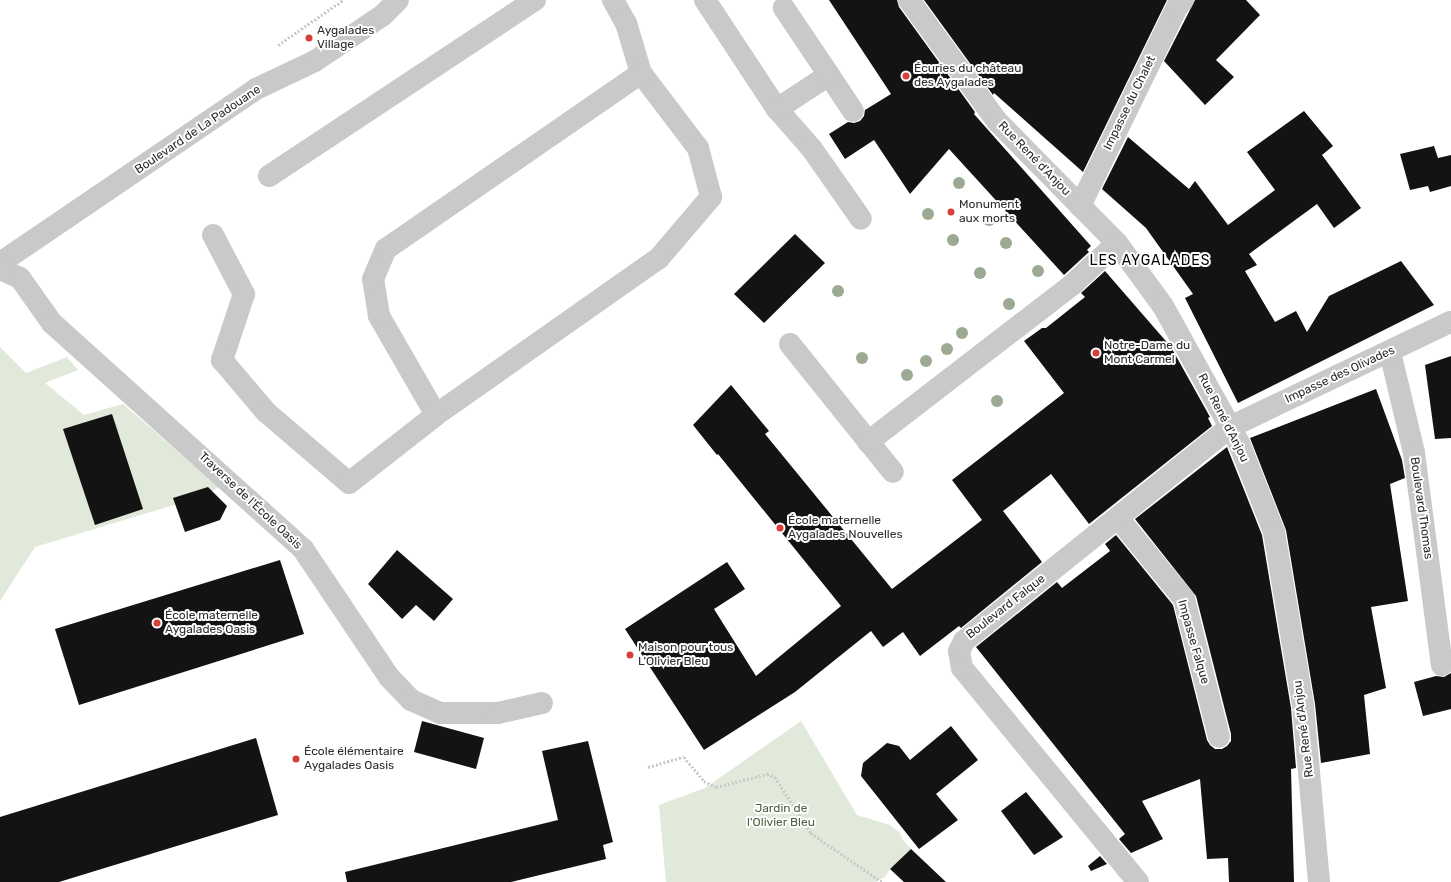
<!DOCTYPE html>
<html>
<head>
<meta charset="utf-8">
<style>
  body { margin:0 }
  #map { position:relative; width:1451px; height:882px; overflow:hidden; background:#fff; font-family:Rubik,sans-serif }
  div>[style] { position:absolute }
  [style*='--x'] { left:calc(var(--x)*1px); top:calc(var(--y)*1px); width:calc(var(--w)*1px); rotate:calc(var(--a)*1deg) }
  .green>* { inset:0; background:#e1e9da }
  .building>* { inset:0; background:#131313 }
  .path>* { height:2.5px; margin-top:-1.25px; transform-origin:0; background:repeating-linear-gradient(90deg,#c9c9c9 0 2px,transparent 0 4px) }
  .minor>* { height:22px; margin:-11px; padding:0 11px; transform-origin:11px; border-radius:11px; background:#c9c9c9 }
  .trees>* { width:12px; height:12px; margin:-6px; border-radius:50%; background:#9caa94 }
  .dots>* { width:11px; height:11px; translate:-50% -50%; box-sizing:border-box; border:2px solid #fff; border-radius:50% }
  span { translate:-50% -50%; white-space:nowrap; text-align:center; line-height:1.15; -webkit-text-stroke:4px #fff; paint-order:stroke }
  .poi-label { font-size:12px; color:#2c2c2c }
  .left { translate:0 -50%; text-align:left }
  .street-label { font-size:12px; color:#2c2c2c }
  .park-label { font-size:12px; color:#4b643d }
  .quarter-label { font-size:14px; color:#000; letter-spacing:1px }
</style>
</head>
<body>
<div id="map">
  <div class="green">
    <i style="clip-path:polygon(0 347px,26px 373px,67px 357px,78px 370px,45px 383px,84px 415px,123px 404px,219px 487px,207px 494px,187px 501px,35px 547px,0 601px)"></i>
    <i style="clip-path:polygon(801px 721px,857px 815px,890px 825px,900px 833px,902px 839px,911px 849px,890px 869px,885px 877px,875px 882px,666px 882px,659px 805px,705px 788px)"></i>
  </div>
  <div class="building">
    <i style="clip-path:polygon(829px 0,897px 0,899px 7px,975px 112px,974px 114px,1091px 246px,1087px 250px,1089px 252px,1064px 275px,949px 149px,910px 194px,874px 140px,845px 159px,829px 134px,848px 122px,854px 123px,860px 121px,864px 116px,865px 110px,891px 94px)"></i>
    <i style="clip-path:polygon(924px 0,1167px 0,1083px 172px,994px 93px,993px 95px)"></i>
    <i style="clip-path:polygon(1195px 0,1246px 0,1260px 15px,1216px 60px,1234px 77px,1205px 105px,1164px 61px)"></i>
    <i style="clip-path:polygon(1304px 111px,1333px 146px,1322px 155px,1361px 208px,1334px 228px,1317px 204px,1249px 254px,1257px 265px,1245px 271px,1275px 322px,1296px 311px,1307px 332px,1329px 296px,1401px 261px,1434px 305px,1238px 403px,1185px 298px,1193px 294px,1146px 228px,1102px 189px,1128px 137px,1189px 189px,1195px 181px,1228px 225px,1275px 190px,1247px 152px)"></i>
    <i style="clip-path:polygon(1434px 146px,1438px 158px,1451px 155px,1451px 186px,1430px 192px,1428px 186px,1410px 190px,1400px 154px)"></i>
    <i style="clip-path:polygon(795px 234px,825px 263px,764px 323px,734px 294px)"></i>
    <i style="clip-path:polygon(1105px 271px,1171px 347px,1210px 417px,1208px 418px,1212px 426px,1089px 524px,1051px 474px,1003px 511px,1042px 562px,961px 628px,959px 626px,920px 656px,903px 632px,883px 647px,871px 631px,795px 692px,704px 750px,625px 629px,727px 562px,745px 589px,714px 609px,756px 676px,841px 606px,718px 454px,717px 455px,693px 425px,731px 385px,769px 431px,765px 434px,892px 589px,982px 520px,952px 480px,1064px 393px,1024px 341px,1042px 328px,1046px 328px,1085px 297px,1081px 293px)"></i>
    <i style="clip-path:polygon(1451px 356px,1451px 438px,1435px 439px,1425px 365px)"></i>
    <i style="clip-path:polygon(1376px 389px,1402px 460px,1405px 478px,1390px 484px,1408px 601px,1371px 607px,1386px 688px,1364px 695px,1370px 754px,1321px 763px,1315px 704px,1286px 530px,1250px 438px)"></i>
    <i style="clip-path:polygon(112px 414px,143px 509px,95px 525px,63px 429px)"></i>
    <i style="clip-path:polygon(1227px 447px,1262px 535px,1291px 708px,1296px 768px,1291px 769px,1294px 882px,1229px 882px,1228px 858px,1207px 859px,1200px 779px,1142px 801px,1163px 839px,1131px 853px,1119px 839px,1125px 834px,976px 647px,1057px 582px,1062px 588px,1110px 551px,1105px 544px,1116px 535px,1173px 605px,1207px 740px,1210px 745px,1215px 749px,1222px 749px,1227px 746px,1231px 741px,1231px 734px,1196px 596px,1135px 519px)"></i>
    <i style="clip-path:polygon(208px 487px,227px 506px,220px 520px,185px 532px,173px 498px)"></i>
    <i style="clip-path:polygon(397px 550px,453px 599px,434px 621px,416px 605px,402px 619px,368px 584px)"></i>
    <i style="clip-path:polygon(280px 560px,304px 634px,79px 705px,55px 629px)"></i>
    <i style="clip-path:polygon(1451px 673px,1451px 709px,1423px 716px,1414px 682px,1436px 676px,1444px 677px)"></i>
    <i style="clip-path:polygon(422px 721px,484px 738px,476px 769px,414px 752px)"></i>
    <i style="clip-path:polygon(951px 726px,978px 760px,936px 794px,958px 820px,919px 849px,861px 776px,863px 763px,887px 743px,899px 746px,910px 760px)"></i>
    <i style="clip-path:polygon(256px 738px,278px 815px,59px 882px,0 882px,0 817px)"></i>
    <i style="clip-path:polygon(588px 741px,613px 842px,603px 845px,606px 859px,511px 882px,347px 882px,345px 872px,558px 820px,542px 751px)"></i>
    <i style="clip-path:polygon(1026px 792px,1063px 837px,1034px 855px,1001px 811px)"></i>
    <i style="clip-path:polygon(911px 849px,946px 882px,904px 882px,890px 869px)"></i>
    <i style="clip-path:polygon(1100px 856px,1107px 864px,1091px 871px,1088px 866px)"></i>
  </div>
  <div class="path">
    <i style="--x:278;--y:45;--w:79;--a:-34.7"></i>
    <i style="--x:648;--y:767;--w:37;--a:-16"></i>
    <i style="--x:684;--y:757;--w:31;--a:50"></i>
    <i style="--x:704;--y:781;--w:13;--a:27"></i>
    <i style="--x:716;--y:787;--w:53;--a:-14.3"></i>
    <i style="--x:767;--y:774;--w:9;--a:21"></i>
    <i style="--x:775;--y:777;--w:67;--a:57.3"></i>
    <i style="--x:811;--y:833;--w:86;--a:34.6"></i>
  </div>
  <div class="minor">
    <i style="--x:613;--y:0;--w:26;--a:61"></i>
    <i style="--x:626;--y:23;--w:52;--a:73.3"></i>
    <i style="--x:641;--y:73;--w:94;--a:52.8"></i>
    <i style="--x:698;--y:148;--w:51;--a:75.1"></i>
    <i style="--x:711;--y:197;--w:80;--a:130.4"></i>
    <i style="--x:659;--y:258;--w:273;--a:144.9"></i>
    <i style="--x:436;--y:415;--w:114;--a:-119.9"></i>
    <i style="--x:379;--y:316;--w:37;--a:-99"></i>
    <i style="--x:373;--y:279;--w:33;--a:-67"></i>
    <i style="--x:386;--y:249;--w:310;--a:-34.6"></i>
    <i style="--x:705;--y:0;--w:131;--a:56.6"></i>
    <i style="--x:777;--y:109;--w:53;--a:48.8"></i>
    <i style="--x:812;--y:149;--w:85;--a:55"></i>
    <i style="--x:909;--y:0;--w:150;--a:54"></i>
    <i style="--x:997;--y:121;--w:171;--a:45.5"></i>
    <i style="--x:1117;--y:243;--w:78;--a:53.9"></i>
    <i style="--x:1163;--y:306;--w:157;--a:61"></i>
    <i style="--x:1239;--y:443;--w:96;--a:68.5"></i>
    <i style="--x:1274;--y:532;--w:176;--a:80.5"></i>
    <i style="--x:1303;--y:706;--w:177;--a:84.8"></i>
    <i style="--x:829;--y:75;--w:43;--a:56.3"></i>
    <i style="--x:777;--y:109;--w:62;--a:-33.2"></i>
    <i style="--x:829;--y:75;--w:81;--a:-123.9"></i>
    <i style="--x:269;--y:176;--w:319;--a:-33.5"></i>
    <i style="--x:1080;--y:206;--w:221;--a:-64"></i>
    <i style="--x:1177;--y:7;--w:9;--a:-49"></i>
    <i style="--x:213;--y:235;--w:67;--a:62.3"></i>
    <i style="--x:244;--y:294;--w:70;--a:108.4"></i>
    <i style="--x:222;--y:360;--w:68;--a:49.8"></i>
    <i style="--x:266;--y:412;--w:109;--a:40.5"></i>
    <i style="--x:349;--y:483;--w:110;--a:-38"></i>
    <i style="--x:0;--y:263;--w:310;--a:-34.2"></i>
    <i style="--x:256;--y:89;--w:65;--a:-25.4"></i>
    <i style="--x:315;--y:61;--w:82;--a:-34.1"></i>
    <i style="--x:383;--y:15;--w:21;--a:-45"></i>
    <i style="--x:0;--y:269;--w:22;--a:24"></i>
    <i style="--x:20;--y:278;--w:55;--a:54.6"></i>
    <i style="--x:52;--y:323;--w:338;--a:42"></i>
    <i style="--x:303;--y:549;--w:154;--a:56.1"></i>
    <i style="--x:389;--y:677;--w:32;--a:46"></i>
    <i style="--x:411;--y:700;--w:32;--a:24"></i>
    <i style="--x:440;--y:713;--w:58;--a:0"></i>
    <i style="--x:498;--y:713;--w:45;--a:-12.8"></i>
    <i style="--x:790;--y:344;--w:164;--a:51.2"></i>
    <i style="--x:1390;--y:352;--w:104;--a:76.6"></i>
    <i style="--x:1414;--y:453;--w:214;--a:82.5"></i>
    <i style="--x:868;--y:442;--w:259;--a:-37.6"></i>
    <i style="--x:1073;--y:284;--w:60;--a:-43"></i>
    <i style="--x:1118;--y:518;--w:104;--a:50.8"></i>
    <i style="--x:1184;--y:599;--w:142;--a:75.8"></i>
    <i style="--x:1138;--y:882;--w:277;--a:-129.4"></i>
    <i style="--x:962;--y:668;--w:17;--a:-100"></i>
    <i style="--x:959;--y:651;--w:11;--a:-63"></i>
    <i style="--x:964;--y:641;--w:341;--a:-38.8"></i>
    <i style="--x:1230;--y:427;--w:244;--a:-25.5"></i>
  </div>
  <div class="trees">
    <i style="left:959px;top:183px"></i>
    <i style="left:928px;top:214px"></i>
    <i style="left:989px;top:220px"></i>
    <i style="left:953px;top:240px"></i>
    <i style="left:1006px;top:243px"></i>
    <i style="left:1038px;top:271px"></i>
    <i style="left:980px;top:273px"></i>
    <i style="left:838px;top:291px"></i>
    <i style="left:1009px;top:304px"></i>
    <i style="left:962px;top:333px"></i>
    <i style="left:947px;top:349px"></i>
    <i style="left:862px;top:358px"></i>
    <i style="left:926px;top:361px"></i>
    <i style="left:907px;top:375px"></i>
    <i style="left:997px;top:401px"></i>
  </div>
  <div class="dots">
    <i style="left:309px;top:38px;background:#d83f39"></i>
    <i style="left:906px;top:76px;background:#d83f39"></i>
    <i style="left:951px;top:212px;background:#d83f39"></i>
    <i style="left:1096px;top:353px;background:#d83f39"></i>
    <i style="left:780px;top:528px;background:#d83f39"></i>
    <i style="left:157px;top:623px;background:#d83f39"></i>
    <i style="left:630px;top:655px;background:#d83f39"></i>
    <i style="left:296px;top:759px;background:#d83f39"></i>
  </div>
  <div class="poi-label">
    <span class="left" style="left:317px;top:38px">Aygalades<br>Village</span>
    <span class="left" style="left:914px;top:76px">Écuries du château<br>des Aygalades</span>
    <span class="left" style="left:959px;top:212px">Monument<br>aux morts</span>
    <span class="left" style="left:1104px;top:353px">Notre-Dame du<br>Mont Carmel</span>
    <span class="left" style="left:788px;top:528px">École maternelle<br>Aygalades Nouvelles</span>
    <span class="left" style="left:165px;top:623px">École maternelle<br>Aygalades Oasis</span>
    <span class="left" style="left:638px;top:655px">Maison pour tous<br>L'Olivier Bleu</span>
    <span class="left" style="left:304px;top:759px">École élémentaire<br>Aygalades Oasis</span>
  </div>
  <div class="street-label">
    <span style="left:1130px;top:103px;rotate:-64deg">Impasse du Chalet</span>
    <span style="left:198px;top:130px;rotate:-34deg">Boulevard de La Padouane</span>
    <span style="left:1034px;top:159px;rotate:46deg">Rue René d'Anjou</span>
    <span style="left:1340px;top:375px;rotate:-25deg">Impasse des Olivades</span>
    <span style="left:1223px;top:418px;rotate:63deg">Rue René d'Anjou</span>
    <span style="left:250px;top:501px;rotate:43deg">Traverse de l'École Oasis</span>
    <span style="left:1421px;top:508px;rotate:82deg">Boulevard Thomas</span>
    <span style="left:1006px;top:607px;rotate:-38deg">Boulevard Falque</span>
    <span style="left:1193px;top:642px;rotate:74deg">Impasse Falque</span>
    <span style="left:1304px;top:729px;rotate:-97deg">Rue René d'Anjou</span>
  </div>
  <div class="park-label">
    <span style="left:781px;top:816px">Jardin de<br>l'Olivier Bleu</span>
  </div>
  <div class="quarter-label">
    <span style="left:1150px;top:261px">LES AYGALADES</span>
  </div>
</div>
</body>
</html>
